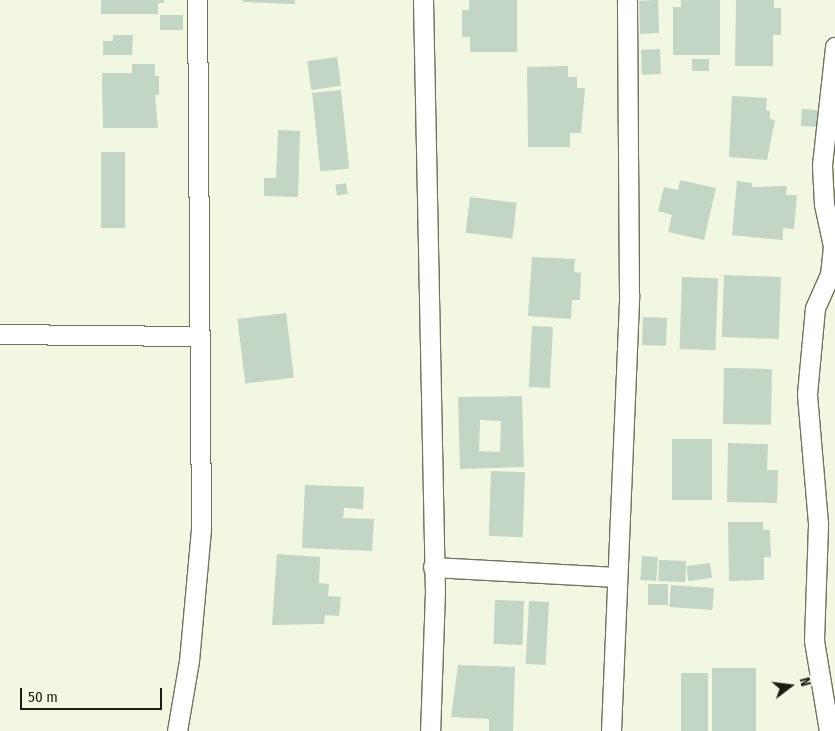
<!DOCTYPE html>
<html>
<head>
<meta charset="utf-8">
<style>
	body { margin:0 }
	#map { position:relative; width:835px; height:731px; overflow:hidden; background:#f1f7e1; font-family:"Fira Sans Condensed",sans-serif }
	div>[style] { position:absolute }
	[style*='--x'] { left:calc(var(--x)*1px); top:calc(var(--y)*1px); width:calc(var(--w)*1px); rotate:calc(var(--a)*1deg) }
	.building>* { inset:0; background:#c3d5c5; transform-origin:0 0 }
	.roads { filter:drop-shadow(1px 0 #6e7360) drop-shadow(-1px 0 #6e7360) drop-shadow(0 1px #6e7360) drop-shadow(0 -1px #6e7360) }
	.minor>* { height:19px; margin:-9.5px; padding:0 9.5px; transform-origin:9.5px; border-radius:9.5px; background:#fff }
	span { translate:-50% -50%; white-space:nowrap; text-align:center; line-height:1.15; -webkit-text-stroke:5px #f1f7e1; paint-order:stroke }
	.north { position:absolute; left:765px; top:661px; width:50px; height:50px; -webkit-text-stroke:4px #f1f7e1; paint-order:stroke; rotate:75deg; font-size:14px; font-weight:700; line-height:20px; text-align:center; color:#1b1d15 }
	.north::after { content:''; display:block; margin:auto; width:18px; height:22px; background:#1b1d15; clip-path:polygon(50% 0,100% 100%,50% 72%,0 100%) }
	.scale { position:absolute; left:20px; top:688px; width:142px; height:22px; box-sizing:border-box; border:2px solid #1b1d15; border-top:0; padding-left:6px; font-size:15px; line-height:18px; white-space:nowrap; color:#1b1d15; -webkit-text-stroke:4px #f1f7e1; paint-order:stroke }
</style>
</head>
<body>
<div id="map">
	<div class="building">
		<div style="clip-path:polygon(101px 0,164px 0,164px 3px,158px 3px,158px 14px,101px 14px)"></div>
		<div style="clip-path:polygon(243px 0,295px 0,295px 4px,243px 2px)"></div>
		<div style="clip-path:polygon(469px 0,517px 0,517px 52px,470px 52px,470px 37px,462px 37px,462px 10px,469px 10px)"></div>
		<div style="left:658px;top:0;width:33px;height:19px;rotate:88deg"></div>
		<div style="clip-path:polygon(681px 0,720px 0,720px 55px,673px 55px,673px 7px,681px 7px)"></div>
		<div style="clip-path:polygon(736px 0,774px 0,774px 8px,781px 8px,781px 35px,773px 35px,773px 66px,735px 66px)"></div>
		<div style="left:160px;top:15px;width:23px;height:15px"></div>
		<div style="clip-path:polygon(113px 35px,133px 35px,132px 55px,103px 55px,103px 41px,113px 41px)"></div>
		<div style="left:660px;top:49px;width:25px;height:19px;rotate:88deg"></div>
		<div style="left:337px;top:57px;width:29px;height:30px;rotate:82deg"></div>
		<div style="left:692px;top:59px;width:17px;height:12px"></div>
		<div style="clip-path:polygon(132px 64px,155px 64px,155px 76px,159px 76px,159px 95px,155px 95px,158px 128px,103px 128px,102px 73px,132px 73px)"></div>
		<div style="clip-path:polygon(568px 66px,568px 77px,577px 77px,577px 88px,585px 88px,581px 133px,570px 133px,570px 147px,528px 147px,527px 67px)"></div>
		<div style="left:341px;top:90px;width:79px;height:29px;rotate:84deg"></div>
		<div style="clip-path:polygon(732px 96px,767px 98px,766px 110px,770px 111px,770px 119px,775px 120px,767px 160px,729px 157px)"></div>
		<div style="left:802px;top:109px;width:16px;height:17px;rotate:4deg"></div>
		<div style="clip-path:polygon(278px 130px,300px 131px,298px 197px,264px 196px,264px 178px,276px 178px)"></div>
		<div style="left:101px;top:152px;width:24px;height:76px"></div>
		<div style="clip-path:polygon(680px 180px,716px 188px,704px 240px,668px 232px,672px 215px,658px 211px,664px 187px,678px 190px)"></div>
		<div style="clip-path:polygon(737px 181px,752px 183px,752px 187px,787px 186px,786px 195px,797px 195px,794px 229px,783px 228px,783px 240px,732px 235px)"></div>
		<div style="left:346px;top:183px;width:11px;height:11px;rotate:80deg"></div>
		<div style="left:470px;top:197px;width:47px;height:36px;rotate:7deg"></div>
		<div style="clip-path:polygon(532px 257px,575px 259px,574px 272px,581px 273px,580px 300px,572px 300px,571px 319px,528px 316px)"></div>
		<div style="left:724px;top:275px;width:57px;height:62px;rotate:2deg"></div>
		<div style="left:682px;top:277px;width:36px;height:72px;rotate:2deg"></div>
		<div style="left:286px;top:313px;width:65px;height:49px;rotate:83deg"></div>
		<div style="left:643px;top:317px;width:24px;height:28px;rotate:2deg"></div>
		<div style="left:532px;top:326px;width:21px;height:61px;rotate:3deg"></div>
		<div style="left:724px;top:368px;width:48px;height:56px;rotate:1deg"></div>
		<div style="clip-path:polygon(evenodd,522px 396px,524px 467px,460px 469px,458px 397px,522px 396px,480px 420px,501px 421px,500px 452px,479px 451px,480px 420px)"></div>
		<div style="left:672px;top:439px;width:40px;height:61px"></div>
		<div style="clip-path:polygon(728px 443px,768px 444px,767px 470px,778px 470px,777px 503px,727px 502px)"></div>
		<div style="left:491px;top:471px;width:34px;height:65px;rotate:2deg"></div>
		<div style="clip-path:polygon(305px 485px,364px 487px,363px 509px,344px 508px,343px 518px,374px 519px,372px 551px,302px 548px)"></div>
		<div style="clip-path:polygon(728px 522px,763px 522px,763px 530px,770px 530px,771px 557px,764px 557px,764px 580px,729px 581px)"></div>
		<div style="clip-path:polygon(277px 554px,320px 557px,319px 583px,329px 584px,328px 596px,341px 597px,339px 616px,325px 615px,324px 624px,272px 625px)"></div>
		<div style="left:642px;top:556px;width:16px;height:24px;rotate:4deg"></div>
		<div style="left:659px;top:560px;width:27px;height:21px;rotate:2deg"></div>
		<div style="left:710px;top:563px;width:15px;height:24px;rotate:82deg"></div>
		<div style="left:648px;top:584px;width:20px;height:21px"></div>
		<div style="left:671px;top:585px;width:43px;height:22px;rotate:4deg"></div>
		<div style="left:495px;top:600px;width:29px;height:44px;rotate:2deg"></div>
		<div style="left:529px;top:601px;width:20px;height:63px;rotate:3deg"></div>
		<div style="clip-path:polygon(458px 665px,515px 667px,513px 731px,489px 731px,489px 719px,451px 717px)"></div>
		<div style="left:712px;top:668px;width:44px;height:63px"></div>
		<div style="left:681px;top:673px;width:27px;height:58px"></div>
	</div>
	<div class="roads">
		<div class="minor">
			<div style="--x:423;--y:0;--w:591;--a:88.84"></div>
			<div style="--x:435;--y:591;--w:140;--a:92"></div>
			<div style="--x:0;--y:334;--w:198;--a:0.6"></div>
			<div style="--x:433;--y:567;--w:183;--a:3.1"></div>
			<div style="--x:177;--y:731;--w:71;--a:-80.3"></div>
			<div style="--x:189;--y:661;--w:134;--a:-84.8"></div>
			<div style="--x:201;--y:528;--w:528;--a:-90.43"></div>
			<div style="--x:611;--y:731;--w:437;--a:-87.6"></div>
			<div style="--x:629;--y:294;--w:294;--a:-90.4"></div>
			<div style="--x:829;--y:731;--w:92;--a:-99.4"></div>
			<div style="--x:814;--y:640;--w:117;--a:-88"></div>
			<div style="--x:818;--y:523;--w:129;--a:-94.9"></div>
			<div style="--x:807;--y:394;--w:86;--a:-84.7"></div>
			<div style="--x:815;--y:308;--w:36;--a:-66"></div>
			<div style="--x:830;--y:275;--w:29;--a:-84"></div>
			<div style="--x:833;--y:246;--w:43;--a:-102.1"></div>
			<div style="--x:824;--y:204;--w:39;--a:-93"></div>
			<div style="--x:822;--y:165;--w:119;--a:-83.7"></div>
		</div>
	</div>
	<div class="north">N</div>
	<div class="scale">50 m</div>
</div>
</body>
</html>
